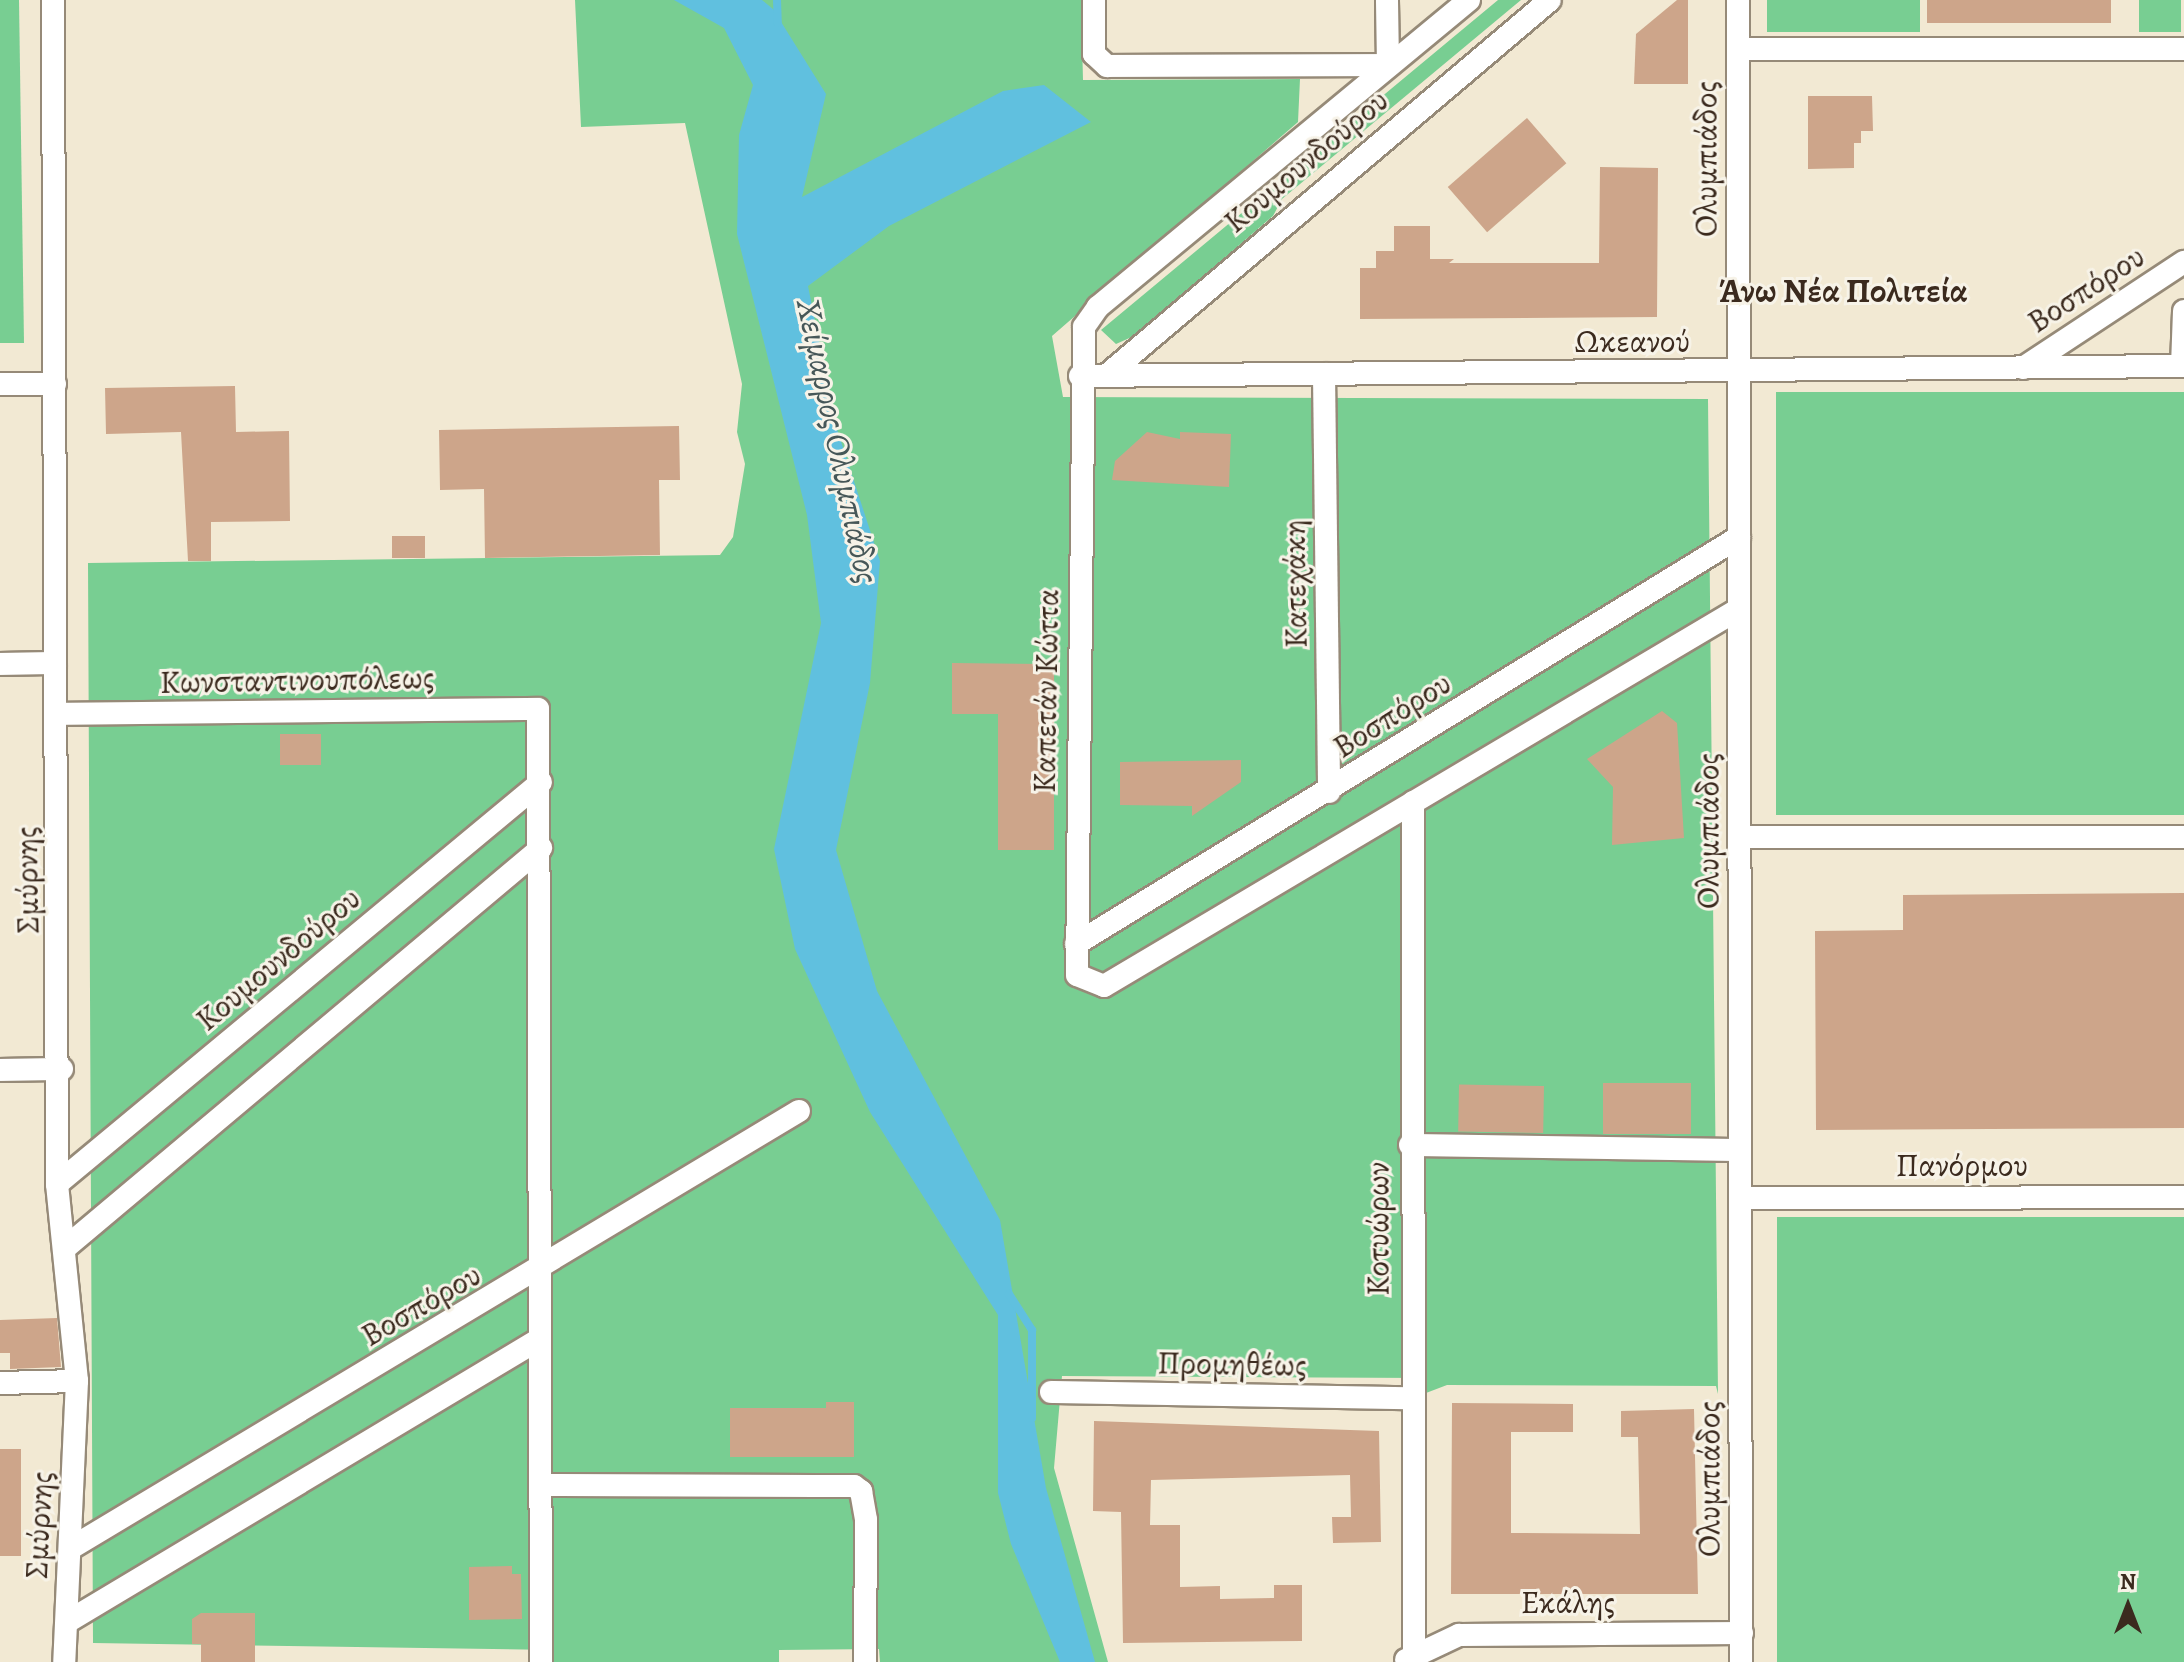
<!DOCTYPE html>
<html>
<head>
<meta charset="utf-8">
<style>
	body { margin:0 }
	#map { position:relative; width:2184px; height:1662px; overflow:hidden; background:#f2e9d3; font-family:Alegreya,serif }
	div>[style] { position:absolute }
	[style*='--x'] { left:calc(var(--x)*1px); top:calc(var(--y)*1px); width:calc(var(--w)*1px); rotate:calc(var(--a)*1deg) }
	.green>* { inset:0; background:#78ce92; transform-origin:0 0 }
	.water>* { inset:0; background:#60c0df }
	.stream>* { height:8px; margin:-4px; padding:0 4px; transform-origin:4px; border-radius:4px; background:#60c0df }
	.building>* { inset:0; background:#cda58a; transform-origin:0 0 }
	.roads { filter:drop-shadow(2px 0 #968a78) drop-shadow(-2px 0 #968a78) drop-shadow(0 2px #968a78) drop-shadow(0 -2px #968a78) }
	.minor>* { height:22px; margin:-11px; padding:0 11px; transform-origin:11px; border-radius:11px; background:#fff }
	span { translate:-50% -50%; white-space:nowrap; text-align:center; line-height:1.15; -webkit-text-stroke:6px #f7f3e8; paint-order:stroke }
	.street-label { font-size:32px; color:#3b2a1e }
	.neighbourhood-label { font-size:34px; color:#3b2a1e; font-weight:700 }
	.water-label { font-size:34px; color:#465758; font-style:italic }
	.north { position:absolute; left:2088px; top:1566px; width:80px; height:80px; -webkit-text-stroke:6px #f7f3e8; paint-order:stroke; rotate:0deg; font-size:22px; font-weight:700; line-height:32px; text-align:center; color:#3b2a1e }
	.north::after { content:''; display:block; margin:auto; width:28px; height:36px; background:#3b2a1e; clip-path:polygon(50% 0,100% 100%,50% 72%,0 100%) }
</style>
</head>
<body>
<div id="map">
	<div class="green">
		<div style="clip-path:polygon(0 0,19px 0,24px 343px,0 343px)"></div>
		<div style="clip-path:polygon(575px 0,1081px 0,1083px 80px,1300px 79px,1298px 122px,1052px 336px,1063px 397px,1708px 399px,1718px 1394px,1716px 1386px,1447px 1385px,1426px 1393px,1425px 1378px,1062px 1376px,1054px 1468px,1108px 1662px,880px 1662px,879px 1649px,779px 1650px,779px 1662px,554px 1662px,554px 1650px,93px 1643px,88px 563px,720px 555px,733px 537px,745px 464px,737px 432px,742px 384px,685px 123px,581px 127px)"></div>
		<div style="clip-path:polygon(1498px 0,1521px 0,1282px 199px,1273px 216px,1134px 336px,1116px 344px,1101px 330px)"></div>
		<div style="left:1767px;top:0;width:153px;height:32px"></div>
		<div style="left:2139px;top:0;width:42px;height:32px"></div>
		<div style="left:2184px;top:392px;width:423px;height:408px;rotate:90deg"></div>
		<div style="left:2184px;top:1217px;width:445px;height:407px;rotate:90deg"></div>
	</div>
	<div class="water">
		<div style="clip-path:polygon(674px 0,762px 0,773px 9px,826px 94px,802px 197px,1003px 91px,1044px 85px,1091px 122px,889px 226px,808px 286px,836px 426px,880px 561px,870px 683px,836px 850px,877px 991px,1000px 1220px,1046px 1488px,1095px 1662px,1060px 1662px,1011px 1544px,998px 1493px,998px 1315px,870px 1112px,795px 949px,774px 849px,821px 623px,807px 515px,737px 234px,739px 135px,753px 85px,724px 28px)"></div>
	</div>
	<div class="stream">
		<div style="--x:777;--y:0;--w:23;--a:88"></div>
		<div style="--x:1009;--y:1294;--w:43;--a:57.4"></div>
		<div style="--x:1032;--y:1330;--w:88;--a:90"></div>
	</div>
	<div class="building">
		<div style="clip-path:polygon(1677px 0,1688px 0,1688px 84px,1634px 84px,1636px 34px)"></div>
		<div style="left:1927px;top:0;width:184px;height:23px"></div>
		<div style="clip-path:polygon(1808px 96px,1872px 96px,1873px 131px,1861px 131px,1861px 143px,1854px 143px,1854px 168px,1808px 169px)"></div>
		<div style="left:1527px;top:118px;width:60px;height:105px;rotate:49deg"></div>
		<div style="clip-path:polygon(1600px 167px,1658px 168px,1657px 317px,1360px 319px,1360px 268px,1376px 268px,1376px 251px,1394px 251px,1394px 226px,1430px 226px,1430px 259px,1454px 259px,1449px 263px,1599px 263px)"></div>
		<div style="clip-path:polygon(235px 386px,236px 432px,289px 431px,290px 521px,211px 522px,211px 561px,188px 561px,181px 432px,106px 434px,105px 388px)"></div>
		<div style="clip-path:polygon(679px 426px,680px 480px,659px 480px,660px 555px,485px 558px,484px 489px,440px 490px,439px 430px)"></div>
		<div style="clip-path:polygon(1147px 432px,1180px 439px,1180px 432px,1231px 434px,1229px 487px,1112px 480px,1115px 461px)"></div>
		<div style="left:392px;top:536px;width:33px;height:22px"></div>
		<div style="clip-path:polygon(952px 663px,1054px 664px,1054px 850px,998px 850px,998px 714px,952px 714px)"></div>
		<div style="clip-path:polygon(1662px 711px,1677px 723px,1684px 838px,1612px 845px,1613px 787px,1587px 759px)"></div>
		<div style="left:280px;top:734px;width:41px;height:31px"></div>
		<div style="clip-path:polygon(1241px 760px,1241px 782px,1192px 816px,1192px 806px,1120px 805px,1120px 762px)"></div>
		<div style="clip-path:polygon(2184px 893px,2184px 1128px,1816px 1130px,1815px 931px,1903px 930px,1903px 895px)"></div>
		<div style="left:1603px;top:1083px;width:88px;height:51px"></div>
		<div style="left:1544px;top:1086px;width:47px;height:85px;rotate:91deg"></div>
		<div style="clip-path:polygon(57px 1318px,61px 1367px,10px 1369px,10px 1353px,0 1353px,0 1320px)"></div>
		<div style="clip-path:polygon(826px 1402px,854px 1402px,854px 1457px,730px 1457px,730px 1408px,826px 1408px)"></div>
		<div style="clip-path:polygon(1452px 1403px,1573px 1404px,1573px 1432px,1511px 1432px,1511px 1533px,1640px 1534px,1638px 1437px,1621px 1437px,1621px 1411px,1694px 1409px,1698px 1594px,1451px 1594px)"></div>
		<div style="clip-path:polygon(1094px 1421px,1379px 1431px,1381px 1542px,1333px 1543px,1332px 1517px,1351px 1517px,1350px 1475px,1151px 1480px,1150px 1525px,1180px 1525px,1180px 1587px,1220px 1586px,1220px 1599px,1274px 1598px,1274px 1585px,1302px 1585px,1302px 1641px,1123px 1643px,1121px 1512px,1093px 1511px)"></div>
		<div style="left:0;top:1449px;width:21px;height:107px"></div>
		<div style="clip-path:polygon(512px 1566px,512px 1574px,521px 1574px,522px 1619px,469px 1620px,469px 1567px)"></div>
		<div style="clip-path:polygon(201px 1613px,255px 1613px,255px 1662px,201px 1662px,201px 1644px,192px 1644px,192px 1619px)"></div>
	</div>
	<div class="roads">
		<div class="minor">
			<div style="--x:53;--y:0;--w:1184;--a:89.81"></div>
			<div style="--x:57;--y:1184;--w:198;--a:84.2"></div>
			<div style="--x:77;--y:1381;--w:281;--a:92.6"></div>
			<div style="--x:1094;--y:0;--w:54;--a:90"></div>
			<div style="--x:1094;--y:54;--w:18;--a:43"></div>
			<div style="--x:1107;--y:66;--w:281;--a:-0.2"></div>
			<div style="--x:1388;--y:65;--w:65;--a:-90.9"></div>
			<div style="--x:1469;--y:0;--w:482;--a:140.4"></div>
			<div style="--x:1098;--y:307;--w:24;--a:125"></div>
			<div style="--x:1084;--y:327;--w:648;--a:90.62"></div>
			<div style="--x:1077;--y:975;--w:29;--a:22"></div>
			<div style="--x:1104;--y:986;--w:738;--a:-30.7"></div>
			<div style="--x:1738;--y:0;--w:1662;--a:89.9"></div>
			<div style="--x:1738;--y:49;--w:446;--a:0"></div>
			<div style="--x:2182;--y:366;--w:55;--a:-87.9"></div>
			<div style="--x:2023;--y:368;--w:193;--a:-33.4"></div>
			<div style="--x:1324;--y:374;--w:418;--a:89.3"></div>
			<div style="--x:1107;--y:375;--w:580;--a:-40.25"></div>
			<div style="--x:1080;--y:376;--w:1104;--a:-0.52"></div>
			<div style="--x:0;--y:384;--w:55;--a:0"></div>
			<div style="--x:0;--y:664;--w:55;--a:-1"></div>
			<div style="--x:57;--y:714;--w:481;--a:-0.6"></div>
			<div style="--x:538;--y:709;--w:953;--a:89.82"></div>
			<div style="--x:1413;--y:802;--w:854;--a:89.93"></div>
			<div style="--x:1740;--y:837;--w:444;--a:0"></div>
			<div style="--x:1076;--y:944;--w:778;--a:-31.54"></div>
			<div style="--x:0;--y:1070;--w:62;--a:-0.9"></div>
			<div style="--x:1410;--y:1145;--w:330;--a:0.9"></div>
			<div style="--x:57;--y:1184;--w:629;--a:-39.71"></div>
			<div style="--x:1740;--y:1198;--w:444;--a:-0.1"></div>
			<div style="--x:65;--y:1248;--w:622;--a:-40.04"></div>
			<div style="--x:0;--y:1383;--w:77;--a:-1.5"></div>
			<div style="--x:1051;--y:1392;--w:360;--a:1"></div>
			<div style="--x:541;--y:1485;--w:313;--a:0.2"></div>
			<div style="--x:854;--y:1486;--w:9;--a:36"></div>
			<div style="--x:861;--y:1491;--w:29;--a:80"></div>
			<div style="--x:866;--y:1520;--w:142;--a:90.4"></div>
			<div style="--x:71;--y:1548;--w:849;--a:-30.98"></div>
			<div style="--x:67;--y:1622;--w:549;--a:-30.91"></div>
			<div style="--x:1406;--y:1660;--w:59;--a:-25.3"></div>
			<div style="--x:1459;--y:1635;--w:283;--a:-0.4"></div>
		</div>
	</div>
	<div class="street-label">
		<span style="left:1706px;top:159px;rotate:-90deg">Ολυμπιάδος</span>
		<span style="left:1306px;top:161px;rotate:-40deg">Κουμουνδούρου</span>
		<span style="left:2086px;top:289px;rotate:-33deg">Βοσπόρου</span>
		<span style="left:1632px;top:341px">Ωκεανού</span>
		<span style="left:1295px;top:584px;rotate:-91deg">Κατεχάκη</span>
		<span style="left:297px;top:680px;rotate:-1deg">Κωνσταντινουπόλεως</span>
		<span style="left:1046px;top:691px;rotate:-89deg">Καπετάν Κώττα</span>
		<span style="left:1392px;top:715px;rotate:-32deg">Βοσπόρου</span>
		<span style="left:1708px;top:831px;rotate:-90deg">Ολυμπιάδος</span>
		<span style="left:27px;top:880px;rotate:-91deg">Σμύρνης</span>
		<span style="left:278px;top:959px;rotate:-40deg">Κουμουνδούρου</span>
		<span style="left:1962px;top:1165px">Πανόρμου</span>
		<span style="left:1378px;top:1229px;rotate:-90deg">Κοτυώρων</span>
		<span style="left:421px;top:1305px;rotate:-30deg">Βοσπόρου</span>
		<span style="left:1232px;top:1364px;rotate:1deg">Προμηθέως</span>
		<span style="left:1709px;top:1479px;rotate:-90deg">Ολυμπιάδος</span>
		<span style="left:39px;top:1525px;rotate:-87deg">Σμύρνης</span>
		<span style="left:1568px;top:1602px">Εκάλης</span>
	</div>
	<div class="neighbourhood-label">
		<span style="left:1843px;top:291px">Άνω Νέα Πολιτεία</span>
	</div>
	<div class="water-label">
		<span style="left:838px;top:441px;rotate:78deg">Χείμαρρος Ολυμπιάδος</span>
	</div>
	<div class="north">N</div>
</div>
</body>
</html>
